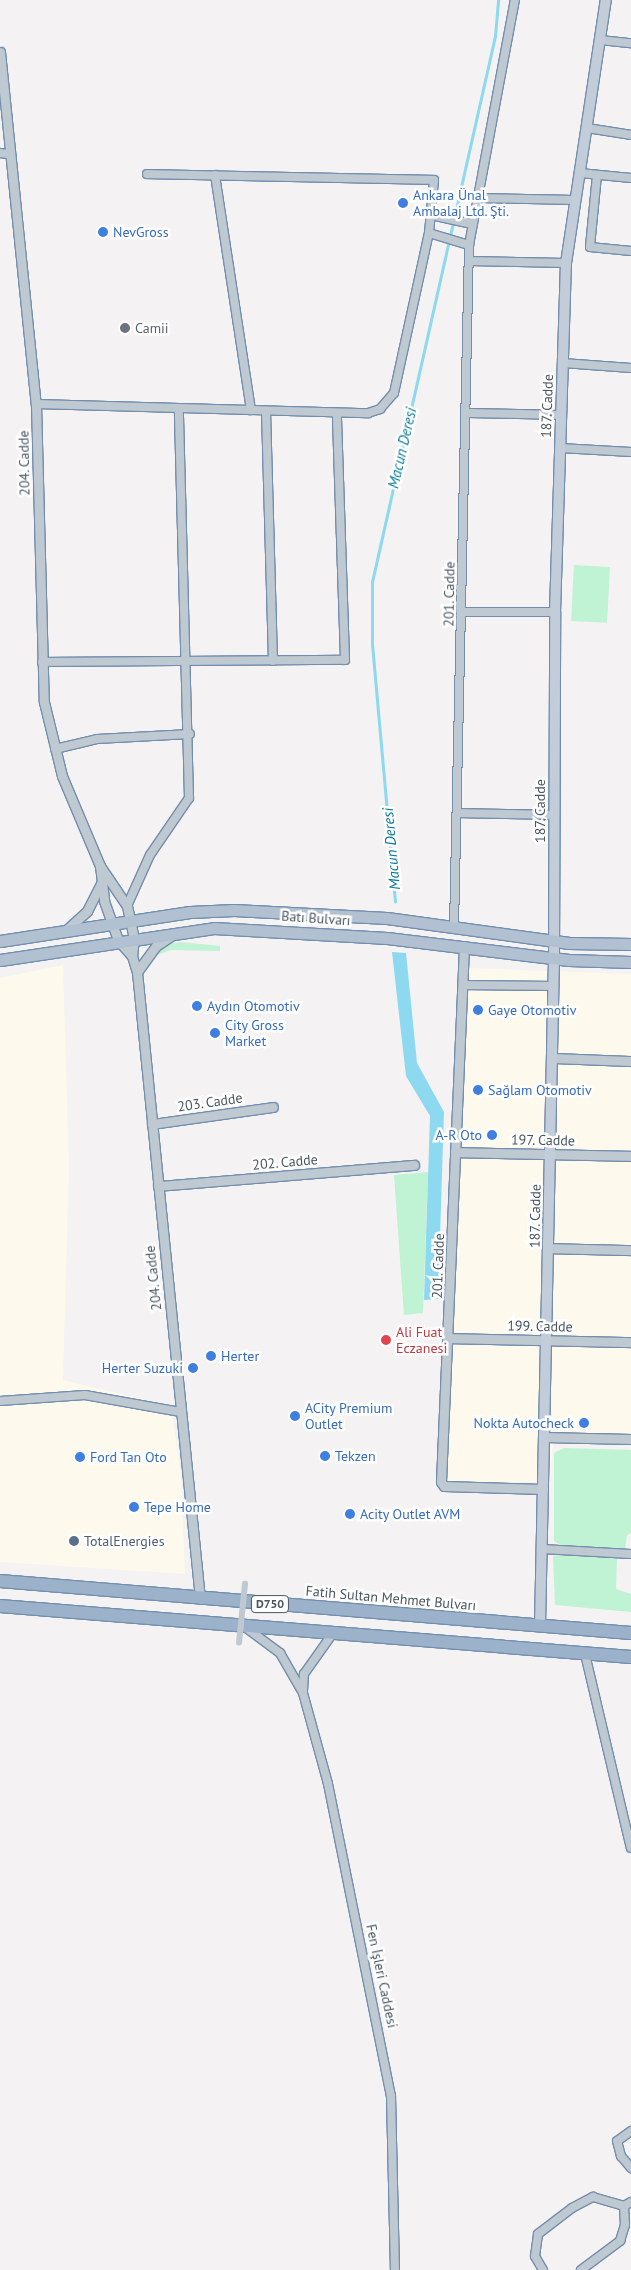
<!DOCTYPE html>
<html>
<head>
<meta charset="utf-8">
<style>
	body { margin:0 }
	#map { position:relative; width:631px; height:2270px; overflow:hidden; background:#f4f2f2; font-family:"PT Sans",sans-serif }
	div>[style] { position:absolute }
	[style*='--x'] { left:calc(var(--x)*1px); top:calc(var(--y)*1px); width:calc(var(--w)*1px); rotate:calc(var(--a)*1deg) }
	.commercial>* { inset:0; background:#fdf9ed }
	.green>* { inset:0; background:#c0f2d4; transform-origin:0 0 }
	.water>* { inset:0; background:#8cd9f0 }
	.stream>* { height:2.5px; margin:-1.25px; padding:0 1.25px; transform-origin:1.25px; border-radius:1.25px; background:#8cd9f0 }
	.roads { filter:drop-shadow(1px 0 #738eae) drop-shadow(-1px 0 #738eae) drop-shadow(0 1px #738eae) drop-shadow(0 -1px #738eae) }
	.minor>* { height:8px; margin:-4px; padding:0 4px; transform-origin:4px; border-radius:4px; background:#bfc9d1 }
	.tertiary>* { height:9px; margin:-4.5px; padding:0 4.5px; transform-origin:4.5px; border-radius:4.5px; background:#bfc9d1 }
	.secondary>* { height:10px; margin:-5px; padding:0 5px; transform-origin:5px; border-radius:5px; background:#c2cdd9 }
	.primary>* { height:11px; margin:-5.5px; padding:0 5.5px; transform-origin:5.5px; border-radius:5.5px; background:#b1c1d1 }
	.trunk>* { height:12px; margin:-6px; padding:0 6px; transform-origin:6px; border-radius:6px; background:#9cb2ca }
	.pedestrian-bridge>* { height:5.5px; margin:-2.75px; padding:0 2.75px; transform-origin:2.75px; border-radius:2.75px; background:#bfc9d1 }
	.dots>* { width:14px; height:14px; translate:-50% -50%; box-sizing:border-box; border:2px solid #fff; border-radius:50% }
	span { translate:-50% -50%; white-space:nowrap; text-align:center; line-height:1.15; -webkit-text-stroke:5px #fff; paint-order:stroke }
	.shield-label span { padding:1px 4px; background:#fff; border:1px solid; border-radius:4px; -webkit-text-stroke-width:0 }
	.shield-label { font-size:12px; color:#495560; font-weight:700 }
	.shop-label { font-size:14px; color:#366cbe }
	.left { translate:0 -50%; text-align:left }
	.right { translate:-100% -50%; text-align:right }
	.worship-label { font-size:14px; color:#5b616d }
	.street-label { font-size:14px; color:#495560 }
	.health-label { font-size:14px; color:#be3a42 }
	.service-label { font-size:14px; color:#4e5e75 }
	.water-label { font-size:15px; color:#087a9c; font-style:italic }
</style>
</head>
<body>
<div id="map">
	<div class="commercial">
		<div style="clip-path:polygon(63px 965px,69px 1167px,63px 1380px,171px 1406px,181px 1473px,185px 1574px,0 1562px,0 978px)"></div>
		<div style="clip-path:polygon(469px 968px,631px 974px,631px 1443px,553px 1444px,550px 1482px,444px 1483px)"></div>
	</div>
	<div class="green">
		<div style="left:574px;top:565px;width:36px;height:56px;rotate:3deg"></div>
		<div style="clip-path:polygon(180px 942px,220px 946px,220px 951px,171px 950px,157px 955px,164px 945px)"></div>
		<div style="clip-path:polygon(428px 1172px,423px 1313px,404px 1315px,394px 1175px)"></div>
		<div style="clip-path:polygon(564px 1448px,631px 1450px,631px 1533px,627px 1535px,625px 1550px,563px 1546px,554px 1541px,554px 1453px)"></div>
		<div style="clip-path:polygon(562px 1554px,617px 1558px,616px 1589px,631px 1594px,631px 1612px,555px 1605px,553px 1556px)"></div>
	</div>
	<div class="water">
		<div style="clip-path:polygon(392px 952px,406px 953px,417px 1063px,444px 1112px,438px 1299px,424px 1300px,430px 1116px,406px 1076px)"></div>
	</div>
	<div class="stream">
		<div style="--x:395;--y:902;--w:257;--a:-95.1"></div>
		<div style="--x:372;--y:646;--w:64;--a:-90"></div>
		<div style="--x:372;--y:582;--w:560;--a:-77.3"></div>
		<div style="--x:495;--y:36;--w:36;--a:-85"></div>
	</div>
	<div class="roads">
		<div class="minor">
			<div style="--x:600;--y:40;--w:31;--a:6"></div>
			<div style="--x:587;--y:128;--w:45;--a:9"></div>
			<div style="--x:0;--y:153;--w:8;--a:7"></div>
			<div style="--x:580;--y:173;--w:51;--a:5.6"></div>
			<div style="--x:215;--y:175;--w:238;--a:81.3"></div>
			<div style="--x:597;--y:175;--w:72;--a:95.6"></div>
			<div style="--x:590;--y:247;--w:41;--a:5.6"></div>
			<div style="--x:478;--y:198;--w:98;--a:1.2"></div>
			<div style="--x:431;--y:215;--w:42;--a:12.4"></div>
			<div style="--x:429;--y:233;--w:42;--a:16.7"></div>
			<div style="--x:469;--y:261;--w:97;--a:1.2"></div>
			<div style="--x:563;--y:363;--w:68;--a:4.2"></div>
			<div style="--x:36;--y:404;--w:332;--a:1.6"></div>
			<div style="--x:368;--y:413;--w:13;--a:-18"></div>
			<div style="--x:380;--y:409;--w:21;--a:-49"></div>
			<div style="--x:394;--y:393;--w:164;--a:-77.7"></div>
			<div style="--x:429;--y:233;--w:53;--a:-84.6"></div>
			<div style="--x:434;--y:180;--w:287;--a:-178.8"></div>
			<div style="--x:266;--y:411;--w:250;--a:88.4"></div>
			<div style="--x:468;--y:413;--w:93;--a:1.2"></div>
			<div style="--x:560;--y:448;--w:71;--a:3.2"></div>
			<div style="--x:463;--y:612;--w:92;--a:0"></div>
			<div style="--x:42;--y:662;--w:303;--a:-0.4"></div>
			<div style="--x:345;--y:660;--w:247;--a:-91.9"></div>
			<div style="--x:55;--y:749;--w:43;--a:-13.4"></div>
			<div style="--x:97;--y:739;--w:93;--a:-3.1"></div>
			<div style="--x:459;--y:813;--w:95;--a:1.2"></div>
			<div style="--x:127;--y:906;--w:56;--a:-65.7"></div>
			<div style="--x:150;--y:855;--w:69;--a:-55.6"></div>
			<div style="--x:189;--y:798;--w:390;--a:-91.5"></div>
			<div style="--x:454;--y:927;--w:682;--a:-88.74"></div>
			<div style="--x:469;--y:245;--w:249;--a:-79.4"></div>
			<div style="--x:463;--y:985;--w:90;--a:0.6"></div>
			<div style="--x:0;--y:1401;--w:85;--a:-4"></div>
			<div style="--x:85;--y:1395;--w:97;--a:10.1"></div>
			<div style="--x:542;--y:1549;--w:89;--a:3.2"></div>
			<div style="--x:245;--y:1627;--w:44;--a:36.6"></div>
			<div style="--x:280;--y:1653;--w:46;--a:60.1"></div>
			<div style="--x:303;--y:1693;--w:94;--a:74.6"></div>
			<div style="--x:328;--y:1784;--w:318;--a:78.6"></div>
			<div style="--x:391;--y:2096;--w:174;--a:88.7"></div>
			<div style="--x:585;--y:1654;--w:199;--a:76.7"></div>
			<div style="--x:303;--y:1691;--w:17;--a:-87"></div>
			<div style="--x:304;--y:1674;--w:50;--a:-54.7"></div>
			<div style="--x:631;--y:2131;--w:17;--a:144"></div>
			<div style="--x:617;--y:2141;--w:16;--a:75"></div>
			<div style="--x:621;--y:2156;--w:16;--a:50"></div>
			<div style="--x:543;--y:2270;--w:16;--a:-120"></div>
			<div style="--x:535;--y:2256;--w:22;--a:-82"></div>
			<div style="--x:538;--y:2234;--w:43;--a:-37.4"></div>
			<div style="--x:572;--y:2208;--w:24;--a:-28"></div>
			<div style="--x:593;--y:2197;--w:32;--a:16"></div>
			<div style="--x:624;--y:2206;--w:8;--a:-30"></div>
			<div style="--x:581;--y:2270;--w:49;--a:-36.6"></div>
			<div style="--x:620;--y:2241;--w:17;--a:-73"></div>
			<div style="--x:625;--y:2225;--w:19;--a:-93"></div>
		</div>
		<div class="tertiary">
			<div style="--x:0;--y:52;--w:354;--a:84.2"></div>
			<div style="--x:36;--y:404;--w:298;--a:88.5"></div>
			<div style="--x:44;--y:702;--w:76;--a:76.3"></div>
			<div style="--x:62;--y:776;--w:98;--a:67.1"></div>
			<div style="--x:100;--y:866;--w:48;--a:56"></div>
			<div style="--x:127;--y:906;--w:33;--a:78"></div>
			<div style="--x:134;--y:938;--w:18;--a:96"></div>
			<div style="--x:100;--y:866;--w:35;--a:83"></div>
			<div style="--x:104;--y:901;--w:41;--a:70.3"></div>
			<div style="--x:118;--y:940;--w:21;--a:49"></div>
			<div style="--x:132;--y:956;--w:17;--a:73"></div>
			<div style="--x:137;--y:972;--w:630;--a:84.26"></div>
			<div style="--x:65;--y:931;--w:30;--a:-42"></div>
			<div style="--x:87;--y:911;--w:34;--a:-63"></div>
			<div style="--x:464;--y:946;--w:536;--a:92.46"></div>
			<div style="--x:441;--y:1482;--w:5;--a:53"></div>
			<div style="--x:444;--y:1486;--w:99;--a:1.7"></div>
			<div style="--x:137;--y:972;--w:32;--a:-54"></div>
			<div style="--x:156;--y:946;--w:18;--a:-34"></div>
			<div style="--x:552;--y:1058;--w:79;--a:2.2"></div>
			<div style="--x:152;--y:1124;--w:122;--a:-8"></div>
			<div style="--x:455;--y:1152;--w:176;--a:1.3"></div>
			<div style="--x:158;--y:1186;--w:257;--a:-4.7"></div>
			<div style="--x:548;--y:1248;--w:83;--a:1.4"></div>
			<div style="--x:449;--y:1338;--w:182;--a:1.3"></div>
			<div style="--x:544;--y:1437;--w:87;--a:1.3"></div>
		</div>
		<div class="secondary">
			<div style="--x:540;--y:1626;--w:668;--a:-88.8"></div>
			<div style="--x:554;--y:958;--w:346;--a:-89.8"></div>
			<div style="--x:555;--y:612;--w:349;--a:-88.2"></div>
			<div style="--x:566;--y:263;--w:266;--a:-81.4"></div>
		</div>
		<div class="primary">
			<div style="--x:0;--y:941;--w:192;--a:-8.7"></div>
			<div style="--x:190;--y:912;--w:44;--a:-2.6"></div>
			<div style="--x:234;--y:910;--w:153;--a:3"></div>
			<div style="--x:387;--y:918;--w:184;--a:7.8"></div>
			<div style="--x:569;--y:943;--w:62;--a:0.9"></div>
			<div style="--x:0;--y:960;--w:216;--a:-8.5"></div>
			<div style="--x:214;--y:928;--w:173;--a:3.3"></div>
			<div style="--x:387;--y:938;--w:183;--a:6.9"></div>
			<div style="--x:569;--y:960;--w:62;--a:1.8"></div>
		</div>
		<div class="trunk">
			<div style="--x:0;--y:1581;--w:633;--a:4.71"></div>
			<div style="--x:0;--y:1606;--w:633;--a:4.62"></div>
		</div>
	</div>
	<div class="pedestrian-bridge">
		<div style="--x:239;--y:1643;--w:59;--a:-84.2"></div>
	</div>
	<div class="dots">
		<div style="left:403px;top:203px;background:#3f7fe0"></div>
		<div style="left:103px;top:232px;background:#3f7fe0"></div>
		<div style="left:125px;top:328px;background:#6b7280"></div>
		<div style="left:197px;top:1006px;background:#3f7fe0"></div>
		<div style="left:478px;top:1010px;background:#3f7fe0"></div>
		<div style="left:215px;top:1033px;background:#3f7fe0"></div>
		<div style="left:478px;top:1090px;background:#3f7fe0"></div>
		<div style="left:492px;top:1135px;background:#3f7fe0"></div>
		<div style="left:386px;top:1340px;background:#e0444e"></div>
		<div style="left:211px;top:1356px;background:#3f7fe0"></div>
		<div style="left:193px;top:1368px;background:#3f7fe0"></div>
		<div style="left:295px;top:1416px;background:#3f7fe0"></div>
		<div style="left:584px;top:1423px;background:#3f7fe0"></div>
		<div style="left:325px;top:1456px;background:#3f7fe0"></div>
		<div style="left:80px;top:1457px;background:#3f7fe0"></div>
		<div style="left:134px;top:1507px;background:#3f7fe0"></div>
		<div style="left:350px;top:1514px;background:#3f7fe0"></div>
		<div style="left:74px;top:1541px;background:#5c6f8a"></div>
	</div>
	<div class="shield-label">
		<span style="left:270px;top:1604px">D750</span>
	</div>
	<div class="shop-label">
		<span class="left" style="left:413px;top:203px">Ankara Ünal<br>Ambalaj Ltd. Şti.</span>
		<span class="left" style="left:113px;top:232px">NevGross</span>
		<span class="left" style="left:207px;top:1006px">Aydın Otomotiv</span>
		<span class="left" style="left:488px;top:1010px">Gaye Otomotiv</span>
		<span class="left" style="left:225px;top:1033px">City Gross<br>Market</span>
		<span class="left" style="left:488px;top:1090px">Sağlam Otomotiv</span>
		<span class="right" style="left:482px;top:1135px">A-R Oto</span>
		<span class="left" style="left:221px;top:1356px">Herter</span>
		<span class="right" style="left:183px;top:1368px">Herter Suzuki</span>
		<span class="left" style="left:305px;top:1416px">ACity Premium<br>Outlet</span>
		<span class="right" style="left:574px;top:1423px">Nokta Autocheck</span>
		<span class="left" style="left:335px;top:1456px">Tekzen</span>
		<span class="left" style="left:90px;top:1457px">Ford Tan Oto</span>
		<span class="left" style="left:144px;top:1507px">Tepe Home</span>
		<span class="left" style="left:360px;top:1514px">Acity Outlet AVM</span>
	</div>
	<div class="worship-label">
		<span class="left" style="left:135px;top:328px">Camii</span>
	</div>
	<div class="street-label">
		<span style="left:547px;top:406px;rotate:-88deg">187. Cadde</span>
		<span style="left:24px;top:463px;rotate:-91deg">204. Cadde</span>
		<span style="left:449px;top:594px;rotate:-89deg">201. Cadde</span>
		<span style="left:540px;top:811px;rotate:-90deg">187. Cadde</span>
		<span style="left:316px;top:918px;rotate:4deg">Batı Bulvarı</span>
		<span style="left:210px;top:1102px;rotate:-8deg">203. Cadde</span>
		<span style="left:543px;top:1140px;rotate:1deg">197. Cadde</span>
		<span style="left:285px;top:1162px;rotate:-5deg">202. Cadde</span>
		<span style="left:535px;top:1216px;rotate:-89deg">187. Cadde</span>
		<span style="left:438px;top:1266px;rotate:-88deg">201. Cadde</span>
		<span style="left:153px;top:1278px;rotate:-96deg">204. Cadde</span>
		<span style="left:540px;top:1326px;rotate:1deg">199. Cadde</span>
		<span style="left:391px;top:1598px;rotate:5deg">Fatih Sultan Mehmet Bulvarı</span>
		<span style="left:382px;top:1976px;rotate:78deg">Fen İşleri Caddesi</span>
	</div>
	<div class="health-label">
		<span class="left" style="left:396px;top:1340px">Ali Fuat<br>Eczanesi</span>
	</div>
	<div class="service-label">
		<span class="left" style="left:84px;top:1541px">TotalEnergies</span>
	</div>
	<div class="water-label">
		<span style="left:402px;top:448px;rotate:-77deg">Macun Deresi</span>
		<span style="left:391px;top:849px;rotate:-95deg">Macun Deresi</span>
	</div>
</div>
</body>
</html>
